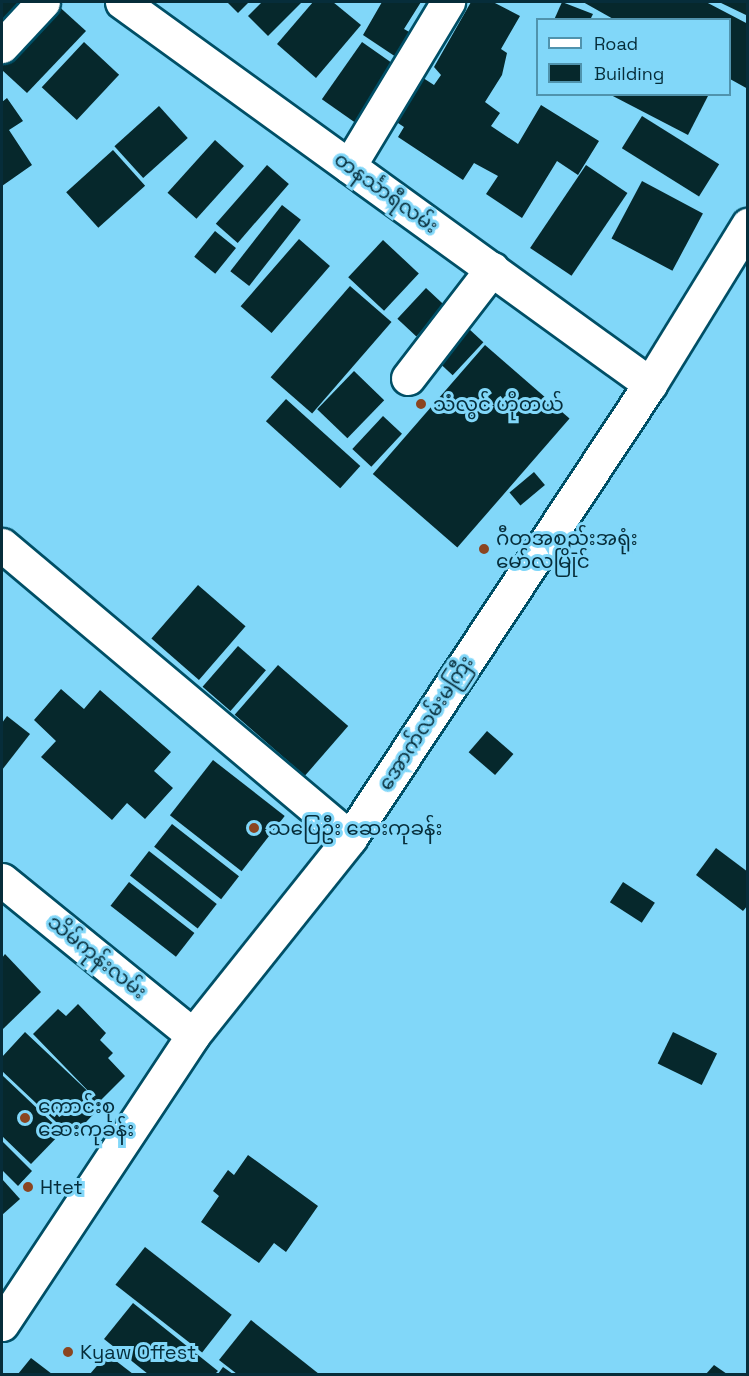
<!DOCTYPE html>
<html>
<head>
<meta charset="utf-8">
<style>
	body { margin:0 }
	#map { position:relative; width:749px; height:1376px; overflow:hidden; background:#81d7f9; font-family:"Space Grotesk","Noto Sans Myanmar",sans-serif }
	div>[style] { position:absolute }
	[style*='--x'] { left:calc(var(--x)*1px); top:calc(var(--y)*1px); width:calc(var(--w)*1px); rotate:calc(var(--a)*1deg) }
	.building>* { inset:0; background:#06282c; transform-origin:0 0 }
	.roads { filter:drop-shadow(2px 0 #004f66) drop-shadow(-2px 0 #004f66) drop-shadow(0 2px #004f66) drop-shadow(0 -2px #004f66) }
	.minor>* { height:33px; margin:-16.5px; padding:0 16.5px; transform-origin:16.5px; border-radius:16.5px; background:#fff }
	.major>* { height:33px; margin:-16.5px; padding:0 16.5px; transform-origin:16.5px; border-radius:16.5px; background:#fff }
	.dots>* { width:16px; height:16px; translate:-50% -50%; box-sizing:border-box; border:3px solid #81d7f9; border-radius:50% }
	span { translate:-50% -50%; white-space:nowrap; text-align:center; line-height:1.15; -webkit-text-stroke:6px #81d7f9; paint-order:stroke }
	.street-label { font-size:20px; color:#062d3a }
	.poi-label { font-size:20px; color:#062d3a }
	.left { translate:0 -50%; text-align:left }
	.frame { position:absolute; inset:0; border:3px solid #062d3a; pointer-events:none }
	.legend { position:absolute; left:536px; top:18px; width:195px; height:78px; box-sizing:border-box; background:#81d7f9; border:2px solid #5093ad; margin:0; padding:8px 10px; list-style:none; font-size:18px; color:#062d3a }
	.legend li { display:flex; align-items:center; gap:12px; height:30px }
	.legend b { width:30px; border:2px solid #5093ad }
</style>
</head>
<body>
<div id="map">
	<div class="building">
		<div style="clip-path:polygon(2px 2px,33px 2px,2px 36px)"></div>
		<div style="clip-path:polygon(54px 2px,86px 31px,27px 93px,2px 70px,2px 53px)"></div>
		<div style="clip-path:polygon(227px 2px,249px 2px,238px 13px)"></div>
		<div style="clip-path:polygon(262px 2px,302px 2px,268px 36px,248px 16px)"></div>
		<div style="clip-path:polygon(313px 2px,333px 2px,361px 25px,316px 78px,277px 44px)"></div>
		<div style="clip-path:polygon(382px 2px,421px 2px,404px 29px,418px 37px,402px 61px,363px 35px)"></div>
		<div style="clip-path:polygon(471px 2px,493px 2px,520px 16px,501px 49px,507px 53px,502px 75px,485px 102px,500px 113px,491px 126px,518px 144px,541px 105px,599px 141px,578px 175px,557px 161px,522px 218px,486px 194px,498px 176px,474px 163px,463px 180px,398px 137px,404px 127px,389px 117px,417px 74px,434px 85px,441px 75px,434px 67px)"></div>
		<div style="clip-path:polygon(562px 2px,593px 14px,590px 20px,554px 20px)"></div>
		<div style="clip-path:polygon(583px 2px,706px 2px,748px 24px,748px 89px,730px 79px,730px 20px,615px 20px)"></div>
		<div style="clip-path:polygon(719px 2px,748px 2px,748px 16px)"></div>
		<div style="left:84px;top:42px;width:48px;height:62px;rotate:43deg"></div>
		<div style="left:362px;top:42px;width:44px;height:70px;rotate:35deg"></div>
		<div style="clip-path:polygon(609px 94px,709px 94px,688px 135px)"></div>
		<div style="clip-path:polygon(7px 98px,23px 121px,9px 130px,32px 165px,2px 186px,2px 102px)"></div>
		<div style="left:159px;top:106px;width:43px;height:60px;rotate:48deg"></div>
		<div style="left:642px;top:116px;width:91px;height:38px;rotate:32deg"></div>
		<div style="left:215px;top:140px;width:39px;height:71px;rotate:42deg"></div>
		<div style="left:113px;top:150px;width:48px;height:63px;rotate:48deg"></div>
		<div style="left:267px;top:165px;width:29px;height:78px;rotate:41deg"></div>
		<div style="left:586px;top:165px;width:50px;height:100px;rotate:34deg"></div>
		<div style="left:642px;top:181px;width:69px;height:65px;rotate:28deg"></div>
		<div style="left:282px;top:205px;width:24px;height:84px;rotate:38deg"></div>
		<div style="left:215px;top:231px;width:27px;height:33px;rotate:39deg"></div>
		<div style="left:299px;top:239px;width:41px;height:89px;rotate:41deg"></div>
		<div style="left:383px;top:240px;width:49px;height:51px;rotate:43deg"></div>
		<div style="left:350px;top:286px;width:55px;height:121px;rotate:41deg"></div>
		<div style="left:426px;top:288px;width:26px;height:42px;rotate:43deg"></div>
		<div style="left:468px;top:328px;width:21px;height:45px;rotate:43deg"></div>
		<div style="left:485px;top:345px;width:112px;height:171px;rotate:41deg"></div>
		<div style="left:354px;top:371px;width:42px;height:53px;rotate:44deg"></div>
		<div style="left:286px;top:399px;width:100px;height:30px;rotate:42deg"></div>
		<div style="left:383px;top:416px;width:26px;height:45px;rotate:43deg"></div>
		<div style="left:534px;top:472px;width:17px;height:32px;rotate:50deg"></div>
		<div style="left:198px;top:585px;width:63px;height:71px;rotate:41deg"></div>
		<div style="left:238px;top:646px;width:37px;height:54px;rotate:41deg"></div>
		<div style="left:278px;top:665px;width:93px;height:66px;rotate:41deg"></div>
		<div style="clip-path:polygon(61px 689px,84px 709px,100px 690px,171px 752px,154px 771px,173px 788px,145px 819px,127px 803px,112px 820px,41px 757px,56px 741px,34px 720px)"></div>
		<div style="clip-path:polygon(7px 716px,30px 734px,2px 770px,2px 723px)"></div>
		<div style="left:487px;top:731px;width:35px;height:28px;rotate:41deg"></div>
		<div style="left:213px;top:760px;width:91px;height:70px;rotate:38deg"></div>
		<div style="left:172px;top:824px;width:85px;height:29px;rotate:38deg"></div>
		<div style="clip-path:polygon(716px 848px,748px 872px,748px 905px,743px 911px,696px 875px)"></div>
		<div style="left:149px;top:851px;width:86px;height:31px;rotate:38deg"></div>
		<div style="left:129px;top:882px;width:83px;height:30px;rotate:38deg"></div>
		<div style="left:623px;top:882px;width:38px;height:24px;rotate:33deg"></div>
		<div style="clip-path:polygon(5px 954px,41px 992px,2px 1030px,2px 958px)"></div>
		<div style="clip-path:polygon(78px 1004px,106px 1033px,100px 1040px,113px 1053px,108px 1058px,125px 1076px,99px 1102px,102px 1105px,72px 1137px,2px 1071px,2px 1057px,25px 1032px,96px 1099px,33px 1034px,58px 1009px,66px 1016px)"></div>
		<div style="left:673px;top:1032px;width:49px;height:35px;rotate:26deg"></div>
		<div style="clip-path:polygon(2px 1075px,62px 1132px,31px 1164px,2px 1136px)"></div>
		<div style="clip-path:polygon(2px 1141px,32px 1171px,18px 1186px,2px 1170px)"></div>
		<div style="clip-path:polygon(248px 1155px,318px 1206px,286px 1252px,274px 1243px,259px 1263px,201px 1222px,219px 1196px,213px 1191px,228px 1170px,234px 1175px)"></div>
		<div style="clip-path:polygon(2px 1179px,20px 1199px,2px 1215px)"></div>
		<div style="left:145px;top:1247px;width:110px;height:48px;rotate:38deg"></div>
		<div style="clip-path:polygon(133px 1303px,218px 1371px,215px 1374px,148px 1374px,104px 1339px)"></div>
		<div style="clip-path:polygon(251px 1320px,319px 1374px,237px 1374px,219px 1360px)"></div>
		<div style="clip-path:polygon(107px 1354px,133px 1374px,90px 1374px)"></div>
		<div style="clip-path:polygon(31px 1358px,52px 1374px,18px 1374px)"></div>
		<div style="clip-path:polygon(714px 1365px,727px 1374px,706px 1374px)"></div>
		<div style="clip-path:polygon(223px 1367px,233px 1374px,218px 1374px)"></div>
	</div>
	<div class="roads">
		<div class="minor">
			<div style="--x:122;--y:2;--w:652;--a:35.89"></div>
			<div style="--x:2;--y:46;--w:60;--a:-47"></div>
			<div style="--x:349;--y:166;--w:192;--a:-58.9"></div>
			<div style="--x:408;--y:378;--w:138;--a:-52.4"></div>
			<div style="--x:2;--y:545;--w:455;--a:40.1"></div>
			<div style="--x:2;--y:880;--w:246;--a:39.1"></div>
		</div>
		<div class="major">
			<div style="--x:2;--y:1324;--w:346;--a:-56.5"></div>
			<div style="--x:193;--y:1035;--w:252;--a:-51.4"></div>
			<div style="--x:350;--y:838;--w:544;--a:-56.54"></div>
			<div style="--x:650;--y:384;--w:187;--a:-58.4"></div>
		</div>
	</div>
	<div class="dots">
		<div style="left:421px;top:404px;background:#8b4520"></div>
		<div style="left:484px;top:549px;background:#8b4520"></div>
		<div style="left:254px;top:828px;background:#8b4520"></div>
		<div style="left:25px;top:1118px;background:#8b4520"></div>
		<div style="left:28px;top:1187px;background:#8b4520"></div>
		<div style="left:68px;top:1352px;background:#8b4520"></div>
	</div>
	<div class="street-label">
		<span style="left:386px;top:193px;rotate:36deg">တနင်္သာရီလမ်း</span>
		<span style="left:426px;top:723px;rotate:-57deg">အောက်လမ်းမကြီး</span>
		<span style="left:97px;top:957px;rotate:39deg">သိမ်ကုန်းလမ်း</span>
	</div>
	<div class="poi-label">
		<span class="left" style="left:433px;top:404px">သံလွင် ဟိုတယ်</span>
		<span class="left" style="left:496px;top:550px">ဂီတအစည်းအရုံး<br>မော်လမြိုင်</span>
		<span class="left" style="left:268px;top:828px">သပြေဦး ဆေးကုခန်း</span>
		<span class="left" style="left:38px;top:1118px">ကောင်းစု<br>ဆေးကုခန်း</span>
		<span class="left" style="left:40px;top:1187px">Htet</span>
		<span class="left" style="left:80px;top:1352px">Kyaw Offest</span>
	</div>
	<div class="frame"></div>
	<ul class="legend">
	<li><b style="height:8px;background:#fff"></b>Road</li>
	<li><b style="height:16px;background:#06282c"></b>Building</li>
	</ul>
</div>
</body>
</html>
